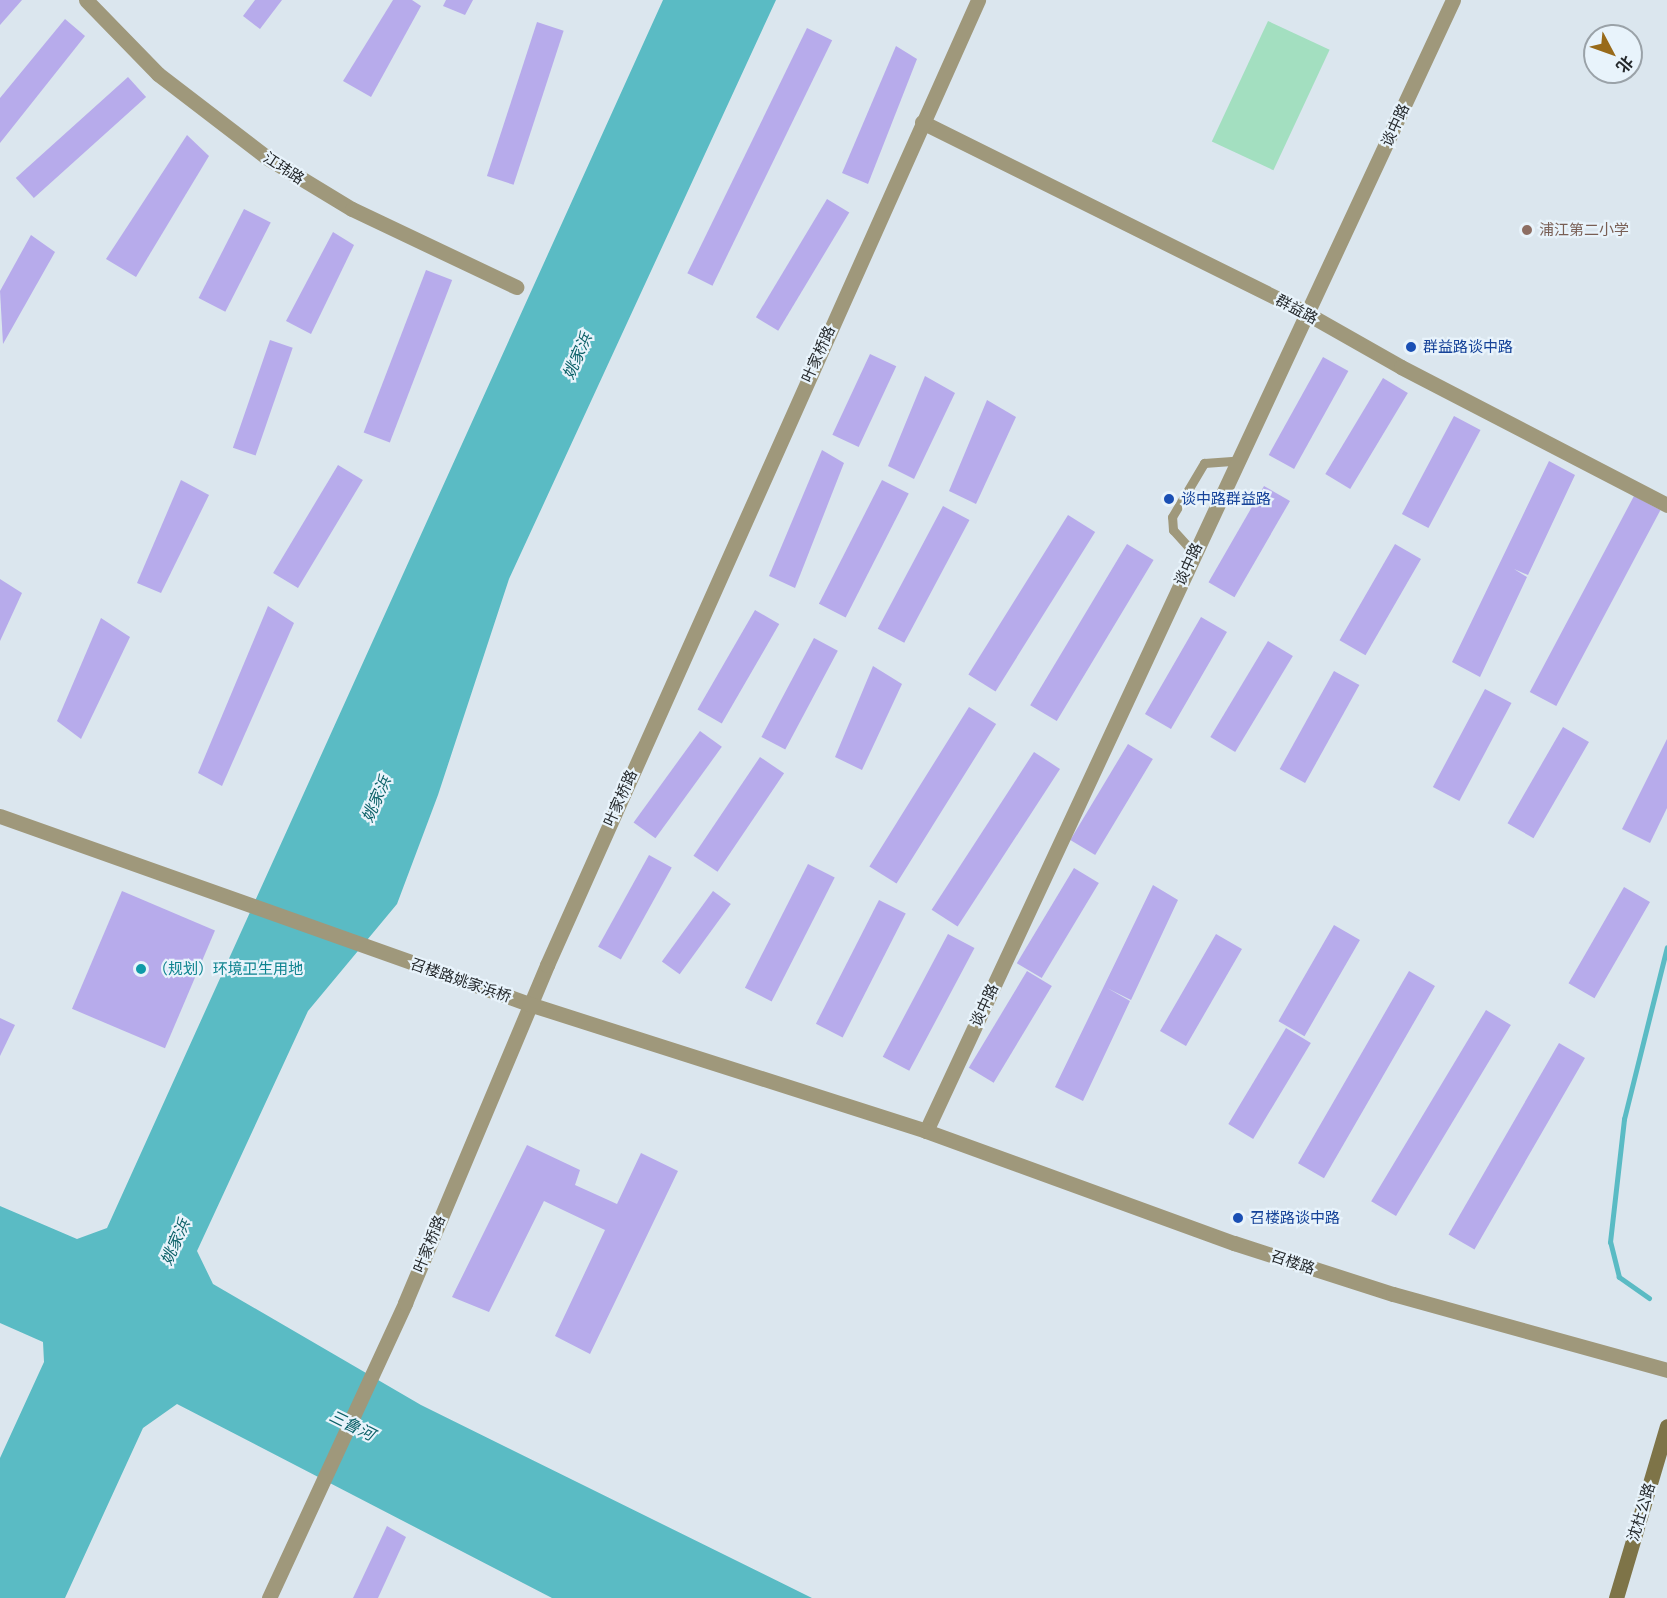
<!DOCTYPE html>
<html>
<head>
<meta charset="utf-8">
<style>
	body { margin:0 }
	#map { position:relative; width:1667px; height:1598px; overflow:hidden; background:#dbe6ee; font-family:Manrope,"Noto Sans SC",sans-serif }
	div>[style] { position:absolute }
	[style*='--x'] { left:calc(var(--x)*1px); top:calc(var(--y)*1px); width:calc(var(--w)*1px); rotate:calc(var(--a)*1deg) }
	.green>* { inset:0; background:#a3dfc0; transform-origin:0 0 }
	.water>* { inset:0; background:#5abbc4 }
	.stream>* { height:5px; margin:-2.5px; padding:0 2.5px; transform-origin:2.5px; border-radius:2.5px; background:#5abbc4 }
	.building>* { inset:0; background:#b7abeb; transform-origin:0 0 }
	.service>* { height:9px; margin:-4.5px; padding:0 4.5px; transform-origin:4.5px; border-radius:4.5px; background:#9f987b }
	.minor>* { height:15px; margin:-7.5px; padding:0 7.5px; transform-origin:7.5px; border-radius:7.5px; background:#9f987b }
	.tertiary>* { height:15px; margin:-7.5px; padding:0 7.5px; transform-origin:7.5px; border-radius:7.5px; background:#9f987b }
	.secondary>* { height:15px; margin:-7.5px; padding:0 7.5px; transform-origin:7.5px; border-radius:7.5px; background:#7e7448 }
	.dots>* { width:16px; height:16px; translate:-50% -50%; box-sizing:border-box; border:3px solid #e8f3fb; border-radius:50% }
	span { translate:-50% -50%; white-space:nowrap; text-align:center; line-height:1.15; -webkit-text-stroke:4.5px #e8f3fb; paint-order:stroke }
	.street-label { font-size:15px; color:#24282b }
	.education-label { font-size:15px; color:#785e54 }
	.left { translate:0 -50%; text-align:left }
	.transit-label { font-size:15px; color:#164399 }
	.culture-label { font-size:15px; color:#0d838f }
	.water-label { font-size:16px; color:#0b6067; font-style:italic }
	.north { position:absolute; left:1583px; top:24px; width:60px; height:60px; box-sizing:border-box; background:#e8f3fb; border:2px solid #9aa2a8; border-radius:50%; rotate:131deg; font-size:16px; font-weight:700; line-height:24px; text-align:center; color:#24282b }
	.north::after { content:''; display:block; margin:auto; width:21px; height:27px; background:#986a1a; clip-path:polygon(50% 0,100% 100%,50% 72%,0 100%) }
</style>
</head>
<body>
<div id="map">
	<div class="green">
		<div style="left:1268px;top:21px;width:68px;height:133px;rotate:25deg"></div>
	</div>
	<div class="water">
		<div style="clip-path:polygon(663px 0,776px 0,509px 579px,438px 795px,397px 904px,308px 1011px,197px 1251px,213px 1284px,421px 1405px,812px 1598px,552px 1598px,177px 1404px,143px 1428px,65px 1598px,0 1598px,0 1458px,44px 1362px,43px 1342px,0 1323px,0 1206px,77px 1239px,107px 1228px)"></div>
	</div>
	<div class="stream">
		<div style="--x:1649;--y:1298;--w:37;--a:-145"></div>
		<div style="--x:1619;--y:1277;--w:36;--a:-104"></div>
		<div style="--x:1610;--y:1242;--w:124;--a:-83.5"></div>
		<div style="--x:1624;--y:1119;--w:177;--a:-76"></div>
	</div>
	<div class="building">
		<div style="clip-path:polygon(0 0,22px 0,0 25px)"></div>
		<div style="clip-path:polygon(255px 0,282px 0,260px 29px,243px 16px)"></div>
		<div style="clip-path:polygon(393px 0,412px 0,421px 6px,371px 97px,343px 81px)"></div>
		<div style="clip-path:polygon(446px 0,473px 0,465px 15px,443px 6px)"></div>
		<div style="clip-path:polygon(65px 19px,85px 36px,0 143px,0 98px)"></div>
		<div style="left:537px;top:22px;width:28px;height:162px;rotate:18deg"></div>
		<div style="left:807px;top:28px;width:28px;height:273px;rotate:26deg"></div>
		<div style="clip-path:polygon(896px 46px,917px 59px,868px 184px,842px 173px)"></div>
		<div style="left:128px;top:77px;width:27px;height:151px;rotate:48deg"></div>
		<div style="clip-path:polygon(187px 135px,209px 156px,136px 277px,106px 259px)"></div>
		<div style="left:827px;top:199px;width:26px;height:138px;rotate:31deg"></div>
		<div style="left:244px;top:209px;width:30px;height:100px;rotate:27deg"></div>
		<div style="clip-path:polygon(333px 232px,354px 245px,311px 334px,286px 321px)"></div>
		<div style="clip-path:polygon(31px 235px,55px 252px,3px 344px,0 291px)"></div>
		<div style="left:426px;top:270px;width:28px;height:174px;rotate:21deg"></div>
		<div style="left:270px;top:340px;width:24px;height:114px;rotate:19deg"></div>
		<div style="left:870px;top:354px;width:29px;height:89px;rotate:25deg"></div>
		<div style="left:1323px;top:357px;width:29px;height:112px;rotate:29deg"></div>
		<div style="clip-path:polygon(925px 376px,955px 393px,914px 479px,888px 466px)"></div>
		<div style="left:1383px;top:378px;width:29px;height:112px;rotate:31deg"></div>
		<div style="clip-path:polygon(987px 400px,1016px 417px,976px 504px,949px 491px)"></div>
		<div style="left:1454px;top:416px;width:30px;height:111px;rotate:28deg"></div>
		<div style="clip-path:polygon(822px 450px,844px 463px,795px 588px,769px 576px)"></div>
		<div style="clip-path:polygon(1549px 461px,1575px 475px,1528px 575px,1514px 569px,1527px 577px,1480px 677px,1452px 662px)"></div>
		<div style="left:338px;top:465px;width:29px;height:126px;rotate:31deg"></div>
		<div style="clip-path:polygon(181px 480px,209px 495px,161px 593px,137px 583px)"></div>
		<div style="left:882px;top:480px;width:30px;height:139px;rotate:27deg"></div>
		<div style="left:1264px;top:486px;width:30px;height:111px;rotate:30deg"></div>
		<div style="left:1634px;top:496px;width:30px;height:222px;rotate:28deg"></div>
		<div style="left:943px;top:506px;width:30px;height:139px;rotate:28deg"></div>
		<div style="left:1068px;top:515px;width:32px;height:188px;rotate:32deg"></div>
		<div style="left:1127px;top:544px;width:31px;height:188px;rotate:31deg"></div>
		<div style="left:1395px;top:544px;width:30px;height:111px;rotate:30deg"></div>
		<div style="clip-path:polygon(0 579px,22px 593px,0 641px)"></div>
		<div style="clip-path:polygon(268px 606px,294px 623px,222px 786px,198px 773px)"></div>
		<div style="left:755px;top:610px;width:28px;height:115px;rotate:30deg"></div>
		<div style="left:1201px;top:617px;width:30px;height:112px;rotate:30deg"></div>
		<div style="clip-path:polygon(101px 618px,130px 637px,81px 739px,57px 721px)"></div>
		<div style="left:814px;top:638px;width:27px;height:112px;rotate:28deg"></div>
		<div style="left:1268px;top:641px;width:29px;height:112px;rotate:31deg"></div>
		<div style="clip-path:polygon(873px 666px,902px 684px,862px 770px,835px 757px)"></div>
		<div style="left:1334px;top:671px;width:29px;height:112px;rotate:29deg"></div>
		<div style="left:1485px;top:689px;width:30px;height:111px;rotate:28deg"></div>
		<div style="left:969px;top:707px;width:32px;height:188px;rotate:32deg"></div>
		<div style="left:1563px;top:727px;width:30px;height:111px;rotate:30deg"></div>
		<div style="left:700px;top:731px;width:27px;height:113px;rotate:36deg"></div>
		<div style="clip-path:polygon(1667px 739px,1667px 808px,1650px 843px,1622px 829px)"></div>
		<div style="left:1128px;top:744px;width:29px;height:112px;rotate:31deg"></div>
		<div style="left:1034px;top:752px;width:31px;height:188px;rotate:33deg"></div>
		<div style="left:760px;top:757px;width:29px;height:119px;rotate:34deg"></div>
		<div style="left:649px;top:855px;width:26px;height:105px;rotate:29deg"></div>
		<div style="left:808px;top:864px;width:30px;height:139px;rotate:27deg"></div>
		<div style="left:1074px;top:868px;width:29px;height:111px;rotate:31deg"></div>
		<div style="clip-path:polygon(1153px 885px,1178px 900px,1131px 1000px,1107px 988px,1130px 1001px,1083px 1101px,1055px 1087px)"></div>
		<div style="left:1624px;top:887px;width:30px;height:111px;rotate:30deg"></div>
		<div style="left:122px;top:891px;width:101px;height:128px;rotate:23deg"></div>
		<div style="left:713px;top:891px;width:22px;height:87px;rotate:36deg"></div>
		<div style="left:879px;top:900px;width:30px;height:139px;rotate:27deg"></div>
		<div style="left:1334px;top:925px;width:30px;height:111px;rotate:30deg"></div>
		<div style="left:948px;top:934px;width:30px;height:139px;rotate:28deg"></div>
		<div style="left:1216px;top:934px;width:30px;height:112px;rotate:30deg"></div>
		<div style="left:1027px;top:971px;width:29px;height:113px;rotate:31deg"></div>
		<div style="left:1409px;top:971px;width:30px;height:222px;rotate:30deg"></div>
		<div style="left:1486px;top:1010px;width:29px;height:223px;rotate:31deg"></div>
		<div style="clip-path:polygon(0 1018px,15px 1025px,0 1056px)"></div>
		<div style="left:1286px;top:1028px;width:29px;height:112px;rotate:31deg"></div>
		<div style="left:1559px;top:1043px;width:30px;height:221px;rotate:30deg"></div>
		<div style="clip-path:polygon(527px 1145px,580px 1170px,575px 1185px,617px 1204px,641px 1153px,678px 1171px,590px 1354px,555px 1336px,605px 1230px,544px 1201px,489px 1312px,452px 1297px)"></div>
		<div style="clip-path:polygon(387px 1526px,406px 1537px,378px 1598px,353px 1598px)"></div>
	</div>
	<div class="service">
		<div style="--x:1193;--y:552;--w:30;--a:-132"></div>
		<div style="--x:1173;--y:530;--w:13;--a:-94"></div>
		<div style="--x:1172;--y:517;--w:63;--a:-59.3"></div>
		<div style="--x:1204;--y:463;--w:31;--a:-4"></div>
	</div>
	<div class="minor">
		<div style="--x:86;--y:0;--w:103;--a:45.8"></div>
		<div style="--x:158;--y:74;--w:136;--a:37.5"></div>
		<div style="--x:266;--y:157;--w:100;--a:31.2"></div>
		<div style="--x:352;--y:209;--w:182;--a:25.4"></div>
		<div style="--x:922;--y:122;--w:429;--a:26.4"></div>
		<div style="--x:1306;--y:313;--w:109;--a:29.6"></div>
		<div style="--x:1401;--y:367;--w:300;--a:27.4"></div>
		<div style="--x:926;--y:1131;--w:1248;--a:-65.02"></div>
		<div style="--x:269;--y:1598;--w:325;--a:-65.2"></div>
		<div style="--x:405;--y:1303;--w:367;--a:-67.2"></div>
		<div style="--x:547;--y:965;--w:1057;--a:-65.93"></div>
	</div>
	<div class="tertiary">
		<div style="--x:0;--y:816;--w:561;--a:19.56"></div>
		<div style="--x:529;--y:1004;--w:417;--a:17.7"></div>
		<div style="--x:926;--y:1131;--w:328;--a:20"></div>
		<div style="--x:1234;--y:1243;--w:167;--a:17.8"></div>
		<div style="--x:1393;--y:1294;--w:284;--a:15.5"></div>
	</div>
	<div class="secondary">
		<div style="--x:1616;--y:1598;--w:179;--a:-73.5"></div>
	</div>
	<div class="dots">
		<div style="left:1527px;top:230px;background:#8d6e63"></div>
		<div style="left:1411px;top:347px;background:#1a4fb4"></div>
		<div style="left:1169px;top:499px;background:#1a4fb4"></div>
		<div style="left:141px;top:969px;background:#0f9aa8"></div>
		<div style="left:1238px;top:1218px;background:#1a4fb4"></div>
	</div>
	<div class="street-label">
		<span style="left:1395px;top:125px;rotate:-65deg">谈中路</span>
		<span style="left:284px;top:168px;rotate:33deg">江玮路</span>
		<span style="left:1297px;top:309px;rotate:28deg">群益路</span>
		<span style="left:818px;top:354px;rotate:-66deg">叶家桥路</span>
		<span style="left:1188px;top:564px;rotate:-65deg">谈中路</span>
		<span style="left:620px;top:798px;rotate:-66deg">叶家桥路</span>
		<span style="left:461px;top:980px;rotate:19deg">召楼路姚家浜桥</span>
		<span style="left:984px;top:1005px;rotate:-65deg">谈中路</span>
		<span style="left:429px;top:1244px;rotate:-68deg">叶家桥路</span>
		<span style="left:1293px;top:1262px;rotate:18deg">召楼路</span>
		<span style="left:1641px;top:1512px;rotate:-73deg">沈杜公路</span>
	</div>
	<div class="education-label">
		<span class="left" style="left:1539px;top:230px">浦江第二小学</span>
	</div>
	<div class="transit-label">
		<span class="left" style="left:1423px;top:347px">群益路谈中路</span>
		<span class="left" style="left:1181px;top:499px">谈中路群益路</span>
		<span class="left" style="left:1250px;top:1218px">召楼路谈中路</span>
	</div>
	<div class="culture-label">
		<span class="left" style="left:153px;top:969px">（规划）环境卫生用地</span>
	</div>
	<div class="water-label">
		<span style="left:577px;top:356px;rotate:-66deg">姚家浜</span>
		<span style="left:376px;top:799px;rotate:-66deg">姚家浜</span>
		<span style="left:175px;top:1242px;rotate:-66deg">姚家浜</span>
		<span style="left:352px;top:1425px;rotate:26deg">三鲁河</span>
	</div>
	<div class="north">北</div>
</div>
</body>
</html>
